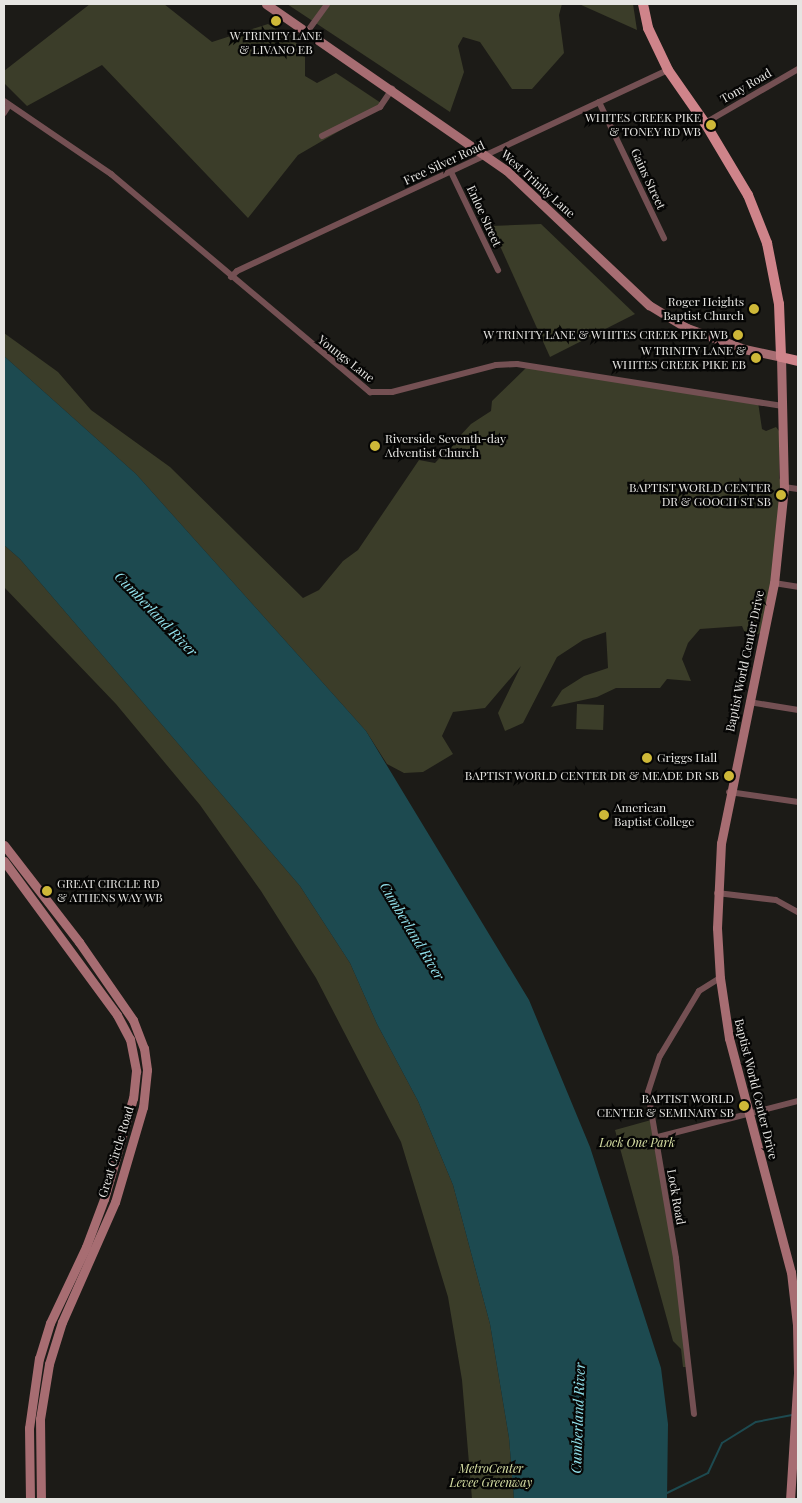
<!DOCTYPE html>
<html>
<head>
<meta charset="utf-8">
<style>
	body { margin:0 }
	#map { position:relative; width:802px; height:1503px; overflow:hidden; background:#1c1b17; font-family:"Playfair Display",serif }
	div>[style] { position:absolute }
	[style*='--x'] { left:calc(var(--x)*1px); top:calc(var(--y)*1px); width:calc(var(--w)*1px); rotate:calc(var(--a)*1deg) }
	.green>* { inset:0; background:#3b3d29; transform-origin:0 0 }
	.water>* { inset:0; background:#1d4a50 }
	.stream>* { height:2px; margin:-1px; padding:0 1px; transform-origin:1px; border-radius:1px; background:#1d4a50 }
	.street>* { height:6px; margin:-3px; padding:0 3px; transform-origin:3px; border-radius:3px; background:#745053 }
	.secondary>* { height:9px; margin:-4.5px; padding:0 4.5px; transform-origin:4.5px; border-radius:4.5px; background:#a76d72 }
	.primary>* { height:10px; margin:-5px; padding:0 5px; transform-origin:5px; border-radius:5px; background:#cf848a }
	.dots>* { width:14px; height:14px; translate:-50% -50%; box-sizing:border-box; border:2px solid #060605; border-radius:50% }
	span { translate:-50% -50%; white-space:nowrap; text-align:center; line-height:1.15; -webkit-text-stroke:4.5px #060605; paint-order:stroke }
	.poi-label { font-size:12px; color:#e6e5e2 }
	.right { translate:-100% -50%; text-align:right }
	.left { translate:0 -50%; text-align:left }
	.street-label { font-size:12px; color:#e6e5e2 }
	.park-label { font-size:12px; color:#dae2a6; font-style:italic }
	.water-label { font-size:14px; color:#93e3ee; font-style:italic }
	.frame { position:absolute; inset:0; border:5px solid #e6e5e2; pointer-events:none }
</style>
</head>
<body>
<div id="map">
	<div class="green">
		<div style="clip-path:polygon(90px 4px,164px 4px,212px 42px,268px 24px,305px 49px,305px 76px,317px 83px,336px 73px,384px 105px,298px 155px,248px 218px,102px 65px,27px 106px,4px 83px,4px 71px)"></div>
		<div style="clip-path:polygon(287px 4px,562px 4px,559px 15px,564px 53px,532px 89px,512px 89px,480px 42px,463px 37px,458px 46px,464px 72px,450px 112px)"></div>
		<div style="clip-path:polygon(579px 4px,633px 4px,637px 30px)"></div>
		<div style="clip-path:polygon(541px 224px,635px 314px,550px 357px,491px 226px)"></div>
		<div style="clip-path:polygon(4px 333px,58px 372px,91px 410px,170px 467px,303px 598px,319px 590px,343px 561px,358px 550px,419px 460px,435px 463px,471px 424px,491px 411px,492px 401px,529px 365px,758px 402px,762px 429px,766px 431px,776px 427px,779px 431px,779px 478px,784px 487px,765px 631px,747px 638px,742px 626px,700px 629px,688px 643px,682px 659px,691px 681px,667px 679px,660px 688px,616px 688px,597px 697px,551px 707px,562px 690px,584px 676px,608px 668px,606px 632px,583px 640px,557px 657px,523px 723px,505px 731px,498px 713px,521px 666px,485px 708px,453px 712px,442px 736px,453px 754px,423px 772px,404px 773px,387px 764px,366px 731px,136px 474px,4px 356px)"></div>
		<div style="clip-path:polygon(4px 545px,20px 559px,300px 886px,350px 963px,377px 1024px,418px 1101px,453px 1185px,490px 1324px,509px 1438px,514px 1499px,472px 1499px,462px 1380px,448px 1297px,401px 1142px,316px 978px,261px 891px,200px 805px,116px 704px,4px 587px)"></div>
		<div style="left:577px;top:704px;width:27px;height:25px;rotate:2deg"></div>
		<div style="clip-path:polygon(651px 1120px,676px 1258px,687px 1367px,683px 1367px,681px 1349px,673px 1341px,615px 1130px)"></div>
	</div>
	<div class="water">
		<div style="clip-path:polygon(4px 356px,136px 474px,366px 731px,529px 1000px,590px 1147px,661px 1368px,668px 1424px,667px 1499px,514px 1499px,509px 1438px,490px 1324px,453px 1185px,418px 1101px,377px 1024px,350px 963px,300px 886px,20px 559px,4px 545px)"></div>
	</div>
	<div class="stream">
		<div style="--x:667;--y:1493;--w:46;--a:-26"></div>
		<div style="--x:708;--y:1473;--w:33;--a:-65"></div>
		<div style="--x:722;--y:1443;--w:40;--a:-32"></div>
		<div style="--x:756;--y:1422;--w:38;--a:-11"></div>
	</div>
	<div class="street">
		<div style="--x:307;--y:32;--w:34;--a:-54"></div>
		<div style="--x:4;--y:101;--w:130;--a:34.3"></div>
		<div style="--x:111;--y:174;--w:339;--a:40.1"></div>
		<div style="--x:370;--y:392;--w:22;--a:0"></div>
		<div style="--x:392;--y:392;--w:107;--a:-14.6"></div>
		<div style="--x:496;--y:365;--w:21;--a:-3"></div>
		<div style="--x:517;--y:364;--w:269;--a:9"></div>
		<div style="--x:599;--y:102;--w:151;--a:64.5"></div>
		<div style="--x:4;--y:113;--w:9;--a:-58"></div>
		<div style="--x:705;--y:123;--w:108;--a:-30.1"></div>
		<div style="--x:322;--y:136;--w:65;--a:-26.6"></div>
		<div style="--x:380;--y:107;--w:22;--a:-56"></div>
		<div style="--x:451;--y:172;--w:109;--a:64.4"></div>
		<div style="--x:231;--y:277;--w:8;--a:-45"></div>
		<div style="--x:237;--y:271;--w:476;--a:-25"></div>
		<div style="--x:784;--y:487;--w:14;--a:8"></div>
		<div style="--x:774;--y:583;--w:24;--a:9"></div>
		<div style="--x:749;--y:702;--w:50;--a:9.3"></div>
		<div style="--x:729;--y:792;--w:70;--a:8.2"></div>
		<div style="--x:717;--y:893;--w:59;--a:6.8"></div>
		<div style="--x:776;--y:900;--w:25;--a:29"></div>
		<div style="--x:654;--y:1138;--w:149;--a:-14.4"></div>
		<div style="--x:694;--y:1414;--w:157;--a:-96.6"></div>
		<div style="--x:676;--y:1258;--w:168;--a:-99.6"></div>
		<div style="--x:648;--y:1092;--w:38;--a:-72"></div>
		<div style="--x:660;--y:1056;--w:76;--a:-59"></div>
		<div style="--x:699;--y:991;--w:25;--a:-32"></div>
	</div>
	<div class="secondary">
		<div style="--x:266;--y:4;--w:292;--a:34.7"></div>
		<div style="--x:506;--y:170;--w:197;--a:43.4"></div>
		<div style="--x:649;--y:305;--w:44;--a:31.2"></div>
		<div style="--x:687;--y:328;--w:61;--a:20.2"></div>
		<div style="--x:744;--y:349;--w:38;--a:12"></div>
		<div style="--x:781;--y:357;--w:130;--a:88.7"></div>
		<div style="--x:784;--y:487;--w:97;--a:95.9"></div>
		<div style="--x:774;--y:583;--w:265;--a:101.5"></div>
		<div style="--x:721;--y:843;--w:85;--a:92.7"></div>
		<div style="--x:717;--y:928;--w:50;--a:86.6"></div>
		<div style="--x:720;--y:978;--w:61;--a:81.5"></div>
		<div style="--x:729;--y:1038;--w:242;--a:75.2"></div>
		<div style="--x:791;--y:1272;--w:53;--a:83.5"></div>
		<div style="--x:797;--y:1325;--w:48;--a:88.8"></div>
		<div style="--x:798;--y:1373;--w:126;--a:93.6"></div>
		<div style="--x:4;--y:845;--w:123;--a:52.3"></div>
		<div style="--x:79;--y:942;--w:95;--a:55.3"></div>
		<div style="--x:133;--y:1020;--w:30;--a:69"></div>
		<div style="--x:144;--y:1048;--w:22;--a:82"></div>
		<div style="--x:147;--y:1070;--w:37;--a:96"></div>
		<div style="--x:143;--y:1107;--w:99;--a:106.4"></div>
		<div style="--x:115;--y:1202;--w:131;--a:113.8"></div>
		<div style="--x:62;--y:1322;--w:44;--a:107.2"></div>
		<div style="--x:49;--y:1364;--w:56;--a:99.3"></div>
		<div style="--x:40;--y:1419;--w:80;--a:89.3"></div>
		<div style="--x:4;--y:861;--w:191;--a:53.7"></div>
		<div style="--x:117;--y:1015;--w:27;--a:62"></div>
		<div style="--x:130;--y:1039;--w:33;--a:79"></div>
		<div style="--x:136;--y:1071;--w:27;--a:96"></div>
		<div style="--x:133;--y:1098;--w:105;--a:106"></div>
		<div style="--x:104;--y:1199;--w:51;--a:110.6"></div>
		<div style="--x:86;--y:1247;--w:84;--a:115.3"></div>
		<div style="--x:50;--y:1323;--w:37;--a:107"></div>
		<div style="--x:39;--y:1358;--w:71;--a:98.1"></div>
		<div style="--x:29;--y:1428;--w:71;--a:89.2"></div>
	</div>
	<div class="primary">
		<div style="--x:643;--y:4;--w:25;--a:78"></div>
		<div style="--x:648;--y:28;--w:47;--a:64.5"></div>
		<div style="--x:668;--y:70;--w:65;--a:55.1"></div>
		<div style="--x:705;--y:123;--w:84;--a:59.2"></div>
		<div style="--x:748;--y:195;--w:52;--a:68.4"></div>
		<div style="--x:767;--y:243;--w:62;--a:78.9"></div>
		<div style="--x:779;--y:304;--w:53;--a:87.8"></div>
		<div style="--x:781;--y:357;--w:17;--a:13"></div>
	</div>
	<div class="dots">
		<div style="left:276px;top:21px;background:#ceb838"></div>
		<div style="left:711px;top:125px;background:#ceb838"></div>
		<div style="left:754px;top:309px;background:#ceb838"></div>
		<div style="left:738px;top:335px;background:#ceb838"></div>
		<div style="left:756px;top:358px;background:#ceb838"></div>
		<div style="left:375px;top:446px;background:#ceb838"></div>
		<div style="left:781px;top:495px;background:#ceb838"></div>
		<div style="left:647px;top:758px;background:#ceb838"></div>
		<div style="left:729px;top:776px;background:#ceb838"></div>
		<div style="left:604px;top:815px;background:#ceb838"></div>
		<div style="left:47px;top:891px;background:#ceb838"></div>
		<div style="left:744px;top:1106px;background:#ceb838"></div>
	</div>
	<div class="poi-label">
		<span style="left:276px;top:43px">W TRINITY LANE<br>&amp; LIVANO EB</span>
		<span class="right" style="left:701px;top:125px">WHITES CREEK PIKE<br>&amp; TONEY RD WB</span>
		<span class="right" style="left:744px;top:309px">Roger Heights<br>Baptist Church</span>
		<span class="right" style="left:728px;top:335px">W TRINITY LANE &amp; WHITES CREEK PIKE WB</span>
		<span class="right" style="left:746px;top:358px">W TRINITY LANE &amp;<br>WHITES CREEK PIKE EB</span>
		<span class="left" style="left:385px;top:446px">Riverside Seventh-day<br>Adventist Church</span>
		<span class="right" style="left:771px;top:495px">BAPTIST WORLD CENTER<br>DR &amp; GOOCH ST SB</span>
		<span class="left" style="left:657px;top:758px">Griggs Hall</span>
		<span class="right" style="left:719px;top:776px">BAPTIST WORLD CENTER DR &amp; MEADE DR SB</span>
		<span class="left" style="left:614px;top:815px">American<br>Baptist College</span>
		<span class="left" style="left:57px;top:891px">GREAT CIRCLE RD<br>&amp; ATHENS WAY WB</span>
		<span class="right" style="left:734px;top:1106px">BAPTIST WORLD<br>CENTER &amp; SEMINARY SB</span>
	</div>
	<div class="street-label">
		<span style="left:746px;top:86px;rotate:-30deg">Tony Road</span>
		<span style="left:444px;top:163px;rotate:-25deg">Free Silver Road</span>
		<span style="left:648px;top:179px;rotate:65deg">Gains Street</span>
		<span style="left:538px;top:184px;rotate:42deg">West Trinity Lane</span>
		<span style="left:484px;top:216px;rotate:65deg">Enloe Street</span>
		<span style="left:346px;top:359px;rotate:38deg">Youngs Lane</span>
		<span style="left:745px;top:661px;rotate:-78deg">Baptist World Center Drive</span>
		<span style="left:756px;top:1089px;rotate:76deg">Baptist World Center Drive</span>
		<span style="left:116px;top:1152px;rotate:-73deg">Great Circle Road</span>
		<span style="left:676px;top:1197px;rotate:80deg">Lock Road</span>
	</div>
	<div class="park-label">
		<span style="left:637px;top:1143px">Lock One Park</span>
		<span style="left:491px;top:1476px">MetroCenter<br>Levee Greenway</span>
	</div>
	<div class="water-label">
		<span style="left:156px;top:614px;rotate:46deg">Cumberland River</span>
		<span style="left:412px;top:931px;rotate:59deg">Cumberland River</span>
		<span style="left:578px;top:1418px;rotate:-88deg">Cumberland River</span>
	</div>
	<div class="frame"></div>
</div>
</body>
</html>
